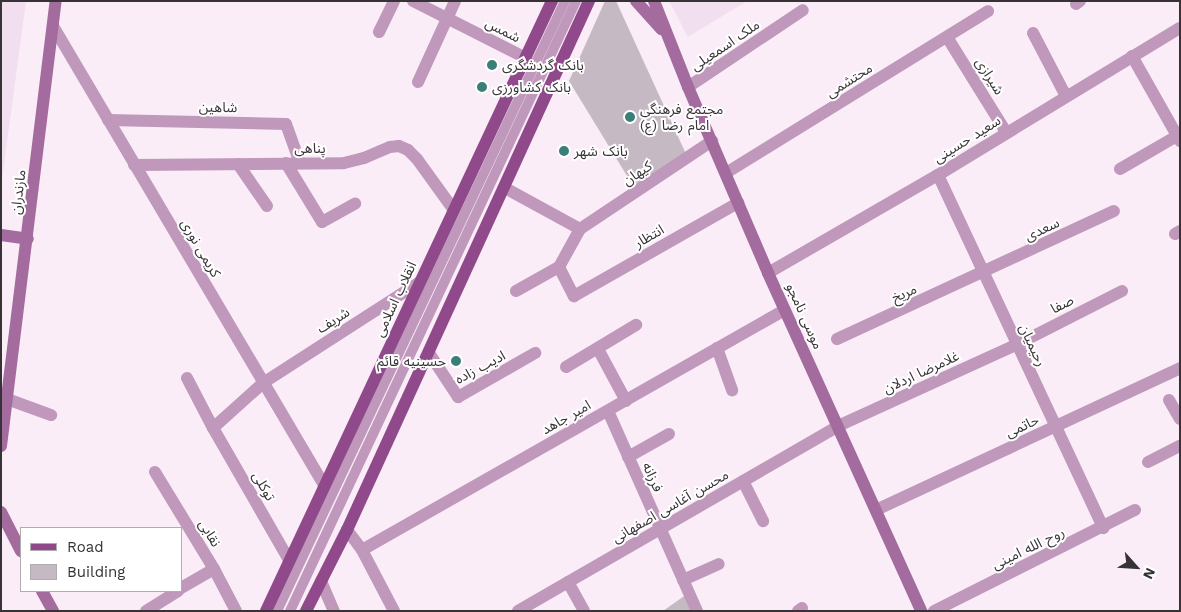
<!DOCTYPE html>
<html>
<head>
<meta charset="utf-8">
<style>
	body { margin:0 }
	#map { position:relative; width:1181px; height:612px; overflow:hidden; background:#faedf8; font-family:"Work Sans","Noto Sans Arabic",sans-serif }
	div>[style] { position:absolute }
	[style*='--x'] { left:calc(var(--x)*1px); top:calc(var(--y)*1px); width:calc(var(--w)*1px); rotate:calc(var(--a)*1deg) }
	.built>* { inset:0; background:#f1deef }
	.building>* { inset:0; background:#c5b9c4 }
	.lane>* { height:10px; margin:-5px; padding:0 5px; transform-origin:5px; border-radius:5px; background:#bf98bb }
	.street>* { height:12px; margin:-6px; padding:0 6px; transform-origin:6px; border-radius:6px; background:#bf98bb }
	.secondary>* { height:12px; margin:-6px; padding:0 6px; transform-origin:6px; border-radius:6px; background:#a46b9f }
	.primary>* { height:12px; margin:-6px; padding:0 6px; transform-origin:6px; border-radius:6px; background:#904a8b }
	.dots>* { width:14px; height:14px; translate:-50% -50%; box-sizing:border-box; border:2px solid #fff; border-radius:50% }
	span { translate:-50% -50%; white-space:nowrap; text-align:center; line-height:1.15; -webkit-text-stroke:4px #fff; paint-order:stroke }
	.street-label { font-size:14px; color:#373236 }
	.poi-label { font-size:14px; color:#373236 }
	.left { translate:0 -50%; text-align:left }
	.right { translate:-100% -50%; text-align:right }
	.frame { position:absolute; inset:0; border:2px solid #373236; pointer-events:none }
	.legend { position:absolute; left:20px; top:527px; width:162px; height:65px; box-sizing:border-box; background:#fff; border:1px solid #afadaf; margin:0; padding:6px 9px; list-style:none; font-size:15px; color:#373236 }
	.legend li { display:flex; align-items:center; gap:10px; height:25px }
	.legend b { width:25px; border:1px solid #afadaf }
	.north { position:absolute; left:1111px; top:542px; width:50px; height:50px; -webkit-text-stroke:4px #fff; paint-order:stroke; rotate:116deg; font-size:14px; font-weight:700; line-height:20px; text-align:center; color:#373236 }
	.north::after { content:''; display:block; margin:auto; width:18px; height:22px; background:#373236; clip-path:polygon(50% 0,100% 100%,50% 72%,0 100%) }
</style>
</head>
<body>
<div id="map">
	<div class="built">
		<div style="clip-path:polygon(1px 1px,26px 1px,1px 187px)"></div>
		<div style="clip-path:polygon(669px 1px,747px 1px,688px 37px)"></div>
	</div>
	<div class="building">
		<div style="clip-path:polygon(605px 1px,616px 1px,686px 154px,635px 189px,569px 81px)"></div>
		<div style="clip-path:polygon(687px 594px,693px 608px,689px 611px,663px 611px)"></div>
	</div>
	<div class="lane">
		<div style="--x:277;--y:611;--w:675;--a:-64.73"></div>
		<div style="--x:290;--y:611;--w:674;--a:-64.88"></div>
	</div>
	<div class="street">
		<div style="--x:413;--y:1;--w:127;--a:26.8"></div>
		<div style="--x:1076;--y:4;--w:5;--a:-37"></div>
		<div style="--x:53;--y:26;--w:533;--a:59.44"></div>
		<div style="--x:379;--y:32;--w:34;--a:-64"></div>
		<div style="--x:1033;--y:33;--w:71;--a:62.4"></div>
		<div style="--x:947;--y:37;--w:112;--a:58.2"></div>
		<div style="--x:1132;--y:56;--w:98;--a:60.5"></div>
		<div style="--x:418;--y:82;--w:89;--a:-65.4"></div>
		<div style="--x:688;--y:87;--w:138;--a:-33.8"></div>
		<div style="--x:108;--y:120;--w:178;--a:1.3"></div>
		<div style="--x:286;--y:124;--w:41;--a:70.3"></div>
		<div style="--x:286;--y:163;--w:69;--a:58.6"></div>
		<div style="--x:322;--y:222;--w:38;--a:-29"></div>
		<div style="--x:238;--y:164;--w:51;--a:55.4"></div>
		<div style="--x:134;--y:165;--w:210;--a:-0.5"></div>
		<div style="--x:344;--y:163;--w:21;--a:-14"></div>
		<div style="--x:364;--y:158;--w:28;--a:-23"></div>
		<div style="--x:390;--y:147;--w:9;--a:-6"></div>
		<div style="--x:399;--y:146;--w:10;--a:24"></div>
		<div style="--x:408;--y:150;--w:13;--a:45"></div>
		<div style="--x:417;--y:159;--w:62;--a:54.2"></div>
		<div style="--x:1120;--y:169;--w:66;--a:-30.1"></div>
		<div style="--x:726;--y:173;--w:308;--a:-31.7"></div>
		<div style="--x:938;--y:175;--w:390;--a:64.9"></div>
		<div style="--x:505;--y:188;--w:85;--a:28.7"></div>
		<div style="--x:580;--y:229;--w:159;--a:-33.7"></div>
		<div style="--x:580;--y:229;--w:43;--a:118.9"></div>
		<div style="--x:559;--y:267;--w:33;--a:63"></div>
		<div style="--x:574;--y:296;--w:189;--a:-29.6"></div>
		<div style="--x:1175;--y:234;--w:6;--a:-31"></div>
		<div style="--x:768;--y:273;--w:196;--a:-30"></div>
		<div style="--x:938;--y:175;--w:283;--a:-31.3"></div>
		<div style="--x:516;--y:291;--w:49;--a:-29.2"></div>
		<div style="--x:837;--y:339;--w:305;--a:-24.8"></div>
		<div style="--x:717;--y:348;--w:45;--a:70.3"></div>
		<div style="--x:598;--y:349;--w:59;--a:61.7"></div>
		<div style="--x:429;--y:353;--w:53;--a:56.6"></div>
		<div style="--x:458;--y:397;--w:89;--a:-29.7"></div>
		<div style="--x:566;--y:367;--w:82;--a:-31"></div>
		<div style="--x:187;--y:378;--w:56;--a:62.5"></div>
		<div style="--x:7;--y:399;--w:47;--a:20"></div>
		<div style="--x:1169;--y:400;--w:22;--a:60"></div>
		<div style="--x:608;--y:411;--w:219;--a:66"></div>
		<div style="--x:628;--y:457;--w:47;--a:-29.3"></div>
		<div style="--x:1148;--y:462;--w:36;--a:-27"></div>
		<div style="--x:155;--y:472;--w:114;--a:58.7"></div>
		<div style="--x:214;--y:569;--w:47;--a:62.4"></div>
		<div style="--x:743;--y:481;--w:45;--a:63.4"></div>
		<div style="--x:876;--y:510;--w:336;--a:-25"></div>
		<div style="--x:347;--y:530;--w:25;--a:53"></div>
		<div style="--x:362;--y:550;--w:69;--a:62.3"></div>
		<div style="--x:362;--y:550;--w:486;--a:-29.6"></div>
		<div style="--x:289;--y:560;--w:152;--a:-119.9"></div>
		<div style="--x:213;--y:428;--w:67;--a:-42"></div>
		<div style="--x:263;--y:383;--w:187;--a:-32.8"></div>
		<div style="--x:683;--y:580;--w:39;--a:-24"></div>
		<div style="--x:321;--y:581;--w:33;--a:67"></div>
		<div style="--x:568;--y:582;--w:33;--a:61"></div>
		<div style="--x:181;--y:588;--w:38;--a:-30"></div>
		<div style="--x:146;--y:611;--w:38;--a:-32"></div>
		<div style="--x:518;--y:611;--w:370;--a:-30"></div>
		<div style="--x:838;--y:426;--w:196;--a:-24.5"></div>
		<div style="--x:1016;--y:345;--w:119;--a:-27"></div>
		<div style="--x:798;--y:611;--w:5;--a:-37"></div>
		<div style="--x:934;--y:611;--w:225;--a:-26.7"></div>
	</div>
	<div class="secondary">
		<div style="--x:636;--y:1;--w:38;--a:48"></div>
		<div style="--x:654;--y:1;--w:92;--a:68.4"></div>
		<div style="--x:688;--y:87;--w:202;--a:66.7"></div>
		<div style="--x:768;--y:273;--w:371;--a:65.6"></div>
		<div style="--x:1;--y:235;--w:27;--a:8"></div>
		<div style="--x:1;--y:446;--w:448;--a:-83"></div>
		<div style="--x:1;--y:512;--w:44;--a:62.9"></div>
		<div style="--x:42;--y:591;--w:23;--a:61"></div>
	</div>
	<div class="primary">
		<div style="--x:266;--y:611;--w:674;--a:-64.88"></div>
		<div style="--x:306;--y:611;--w:91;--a:-63.2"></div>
		<div style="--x:347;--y:530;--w:582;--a:-65.42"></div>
	</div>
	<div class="dots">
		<div style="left:492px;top:65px;background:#397f78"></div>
		<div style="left:482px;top:87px;background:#397f78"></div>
		<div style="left:630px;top:117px;background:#397f78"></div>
		<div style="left:564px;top:151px;background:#397f78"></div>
		<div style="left:456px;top:361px;background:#397f78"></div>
	</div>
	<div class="street-label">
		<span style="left:503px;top:30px;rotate:27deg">شمس</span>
		<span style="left:725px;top:45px;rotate:-34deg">ملک اسمعیلی</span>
		<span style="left:990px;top:76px;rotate:58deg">شیرازی</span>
		<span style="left:849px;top:80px;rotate:-32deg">محتشمی</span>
		<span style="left:218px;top:107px;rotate:1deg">شاهین</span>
		<span style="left:967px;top:139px;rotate:-32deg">سعید حسینی</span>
		<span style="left:310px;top:148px">پناهی</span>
		<span style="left:637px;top:173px;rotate:-34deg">کیهان</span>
		<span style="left:18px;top:192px;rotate:-83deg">مازندران</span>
		<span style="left:1042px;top:229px;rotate:-25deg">سعدی</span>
		<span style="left:649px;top:236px;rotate:-30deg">انتظار</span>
		<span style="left:201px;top:248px;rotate:60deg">کریمی نوری</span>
		<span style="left:904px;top:293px;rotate:-24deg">مریخ</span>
		<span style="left:395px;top:299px;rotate:-65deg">انقلاب اسلامی</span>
		<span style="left:1062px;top:304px;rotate:-27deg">صفا</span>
		<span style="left:805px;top:316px;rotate:66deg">موسی نامجو</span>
		<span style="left:333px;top:320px;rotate:-33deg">شریف</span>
		<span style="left:1033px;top:345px;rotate:65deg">رحیمیان</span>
		<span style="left:480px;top:367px;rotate:-28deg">ادیب زاده</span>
		<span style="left:921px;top:372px;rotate:-25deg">غلامرضا اردلان</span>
		<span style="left:566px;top:417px;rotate:-30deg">امیر جاهد</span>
		<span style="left:1022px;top:426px;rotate:-25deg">حاتمی</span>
		<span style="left:653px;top:477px;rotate:66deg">فرزانه</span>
		<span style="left:264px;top:486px;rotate:60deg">توکلی</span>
		<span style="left:670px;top:506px;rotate:-30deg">محسن آغاسی اصفهانی</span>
		<span style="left:210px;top:533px;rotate:59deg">نقابی</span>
		<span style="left:1028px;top:548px;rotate:-26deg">روح الله امینی</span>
	</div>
	<div class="poi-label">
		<span class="left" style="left:502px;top:65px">بانک گردشگری</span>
		<span class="left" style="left:492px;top:87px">بانک کشاورزی</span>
		<span class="left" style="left:640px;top:117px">مجتمع فرهنگی<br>امام رضا (ع)</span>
		<span class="left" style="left:574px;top:151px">بانک شهر</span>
		<span class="right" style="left:446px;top:361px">حسینیه قائم</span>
	</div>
	<div class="frame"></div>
	<ul class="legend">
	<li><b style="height:6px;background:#904a8b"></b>Road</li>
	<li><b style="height:14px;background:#c5b9c4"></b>Building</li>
	</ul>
	<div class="north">N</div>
</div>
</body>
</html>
